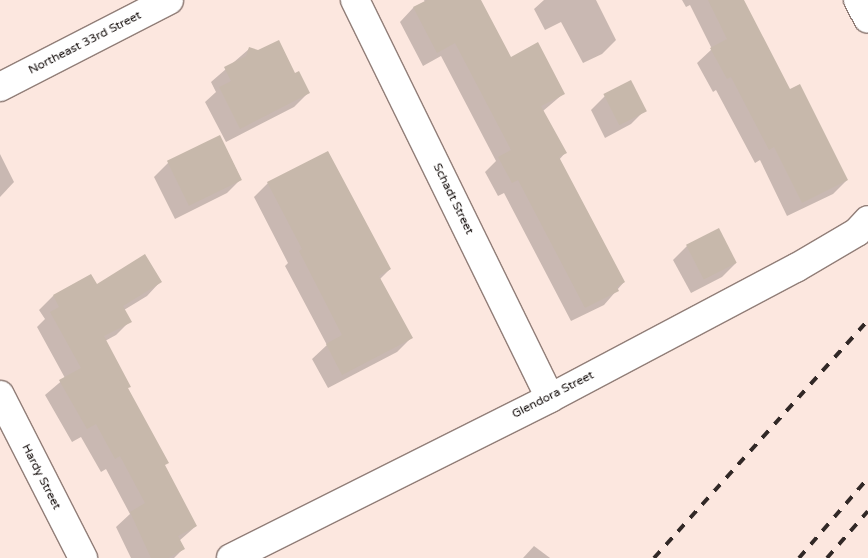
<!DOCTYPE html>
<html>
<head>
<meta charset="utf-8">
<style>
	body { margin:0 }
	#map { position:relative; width:868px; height:558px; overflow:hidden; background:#fce7df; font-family:"Varela Round",sans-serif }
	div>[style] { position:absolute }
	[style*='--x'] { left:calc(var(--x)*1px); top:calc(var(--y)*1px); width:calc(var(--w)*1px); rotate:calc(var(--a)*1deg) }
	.shadow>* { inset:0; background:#0003 }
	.building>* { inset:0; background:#c7b8ab; transform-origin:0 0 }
	.roads { filter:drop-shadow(1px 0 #917e78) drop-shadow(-1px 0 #917e78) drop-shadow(0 1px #917e78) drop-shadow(0 -1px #917e78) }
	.minor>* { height:28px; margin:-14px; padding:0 14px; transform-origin:14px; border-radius:14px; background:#fff }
	.rail>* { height:4px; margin-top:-2px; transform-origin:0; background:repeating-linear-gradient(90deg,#312826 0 9px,transparent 0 18px) }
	span { translate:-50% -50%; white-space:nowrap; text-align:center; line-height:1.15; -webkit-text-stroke:4px #fff; paint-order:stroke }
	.street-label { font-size:12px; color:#130c0a }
</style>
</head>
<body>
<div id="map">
	<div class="shadow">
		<div style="clip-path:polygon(424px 0,479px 0,510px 58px,563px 94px,543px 111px,565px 153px,559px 160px,624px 282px,604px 305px,571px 321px,504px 193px,498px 196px,485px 172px,496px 161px,441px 56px,423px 66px,400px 22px,413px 8px,425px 2px)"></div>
		<div style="clip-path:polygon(544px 0,596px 0,616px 40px,602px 54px,583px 63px,561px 22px,545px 30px,534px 9px)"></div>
		<div style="clip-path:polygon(682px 0,743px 0,789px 91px,847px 180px,833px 194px,787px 216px,760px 160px,755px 163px,716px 90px,713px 92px,697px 63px,712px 49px,690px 5px,686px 7px)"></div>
		<div style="clip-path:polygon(249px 49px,295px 75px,308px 93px,294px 107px,226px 142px,205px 102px,216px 92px,211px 82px)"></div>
		<div style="clip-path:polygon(605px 96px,645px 110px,631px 124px,605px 138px,591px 110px)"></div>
		<div style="clip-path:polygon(220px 137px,241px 179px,227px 193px,175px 219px,154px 177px,168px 163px)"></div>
		<div style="clip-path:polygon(0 154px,14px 182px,0 197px)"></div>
		<div style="clip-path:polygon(268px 183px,390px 269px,380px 279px,411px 338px,397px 352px,328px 388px,312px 359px,327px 345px,285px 266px,288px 263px,254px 197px)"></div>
		<div style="clip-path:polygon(687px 246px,736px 263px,722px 277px,691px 293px,673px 260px)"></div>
		<div style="clip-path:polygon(160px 282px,147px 296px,124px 310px,130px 321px,116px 335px,105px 341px,164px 466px,196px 526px,179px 541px,183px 549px,174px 558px,131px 558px,116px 527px,130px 514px,106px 469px,101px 472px,81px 437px,72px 442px,45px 395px,65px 378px,37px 327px,45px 319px,39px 310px,53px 296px,96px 285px)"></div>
		<div style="clip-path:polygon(534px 546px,550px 558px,523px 558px)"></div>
	</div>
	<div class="building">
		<div style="clip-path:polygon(427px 0,481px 0,511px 57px,538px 42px,565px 94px,541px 106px,567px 153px,559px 157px,625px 282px,617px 287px,619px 291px,585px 308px,518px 180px,512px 183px,498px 157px,511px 150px,455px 43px,437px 53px,413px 7px)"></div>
		<div style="clip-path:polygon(708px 0,744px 0,790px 89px,800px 84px,848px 180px,802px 203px,774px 147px,769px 150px,731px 77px,727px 79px,710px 48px,727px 39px)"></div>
		<div style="clip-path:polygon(279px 40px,295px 73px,299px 71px,310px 93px,240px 129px,219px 87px,231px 81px,224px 67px,246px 56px,249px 47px,258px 50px)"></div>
		<div style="left:631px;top:80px;width:35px;height:31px;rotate:63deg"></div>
		<div style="left:220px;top:135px;width:50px;height:59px;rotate:64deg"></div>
		<div style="clip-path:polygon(328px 151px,391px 269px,379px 276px,413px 338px,342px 375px,326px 344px,342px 335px,299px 251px,302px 249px,267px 182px)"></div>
		<div style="left:719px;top:228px;width:39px;height:37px;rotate:63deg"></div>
		<div style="clip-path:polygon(145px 254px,162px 282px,123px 306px,132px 322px,104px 336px,131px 387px,128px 388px,169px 463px,165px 465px,197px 526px,178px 536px,185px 549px,168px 558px,151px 558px,130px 512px,145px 503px,120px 456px,115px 459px,96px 424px,87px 429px,59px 380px,81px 368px,50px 312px,59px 307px,53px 295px,91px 274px,97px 284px)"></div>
	</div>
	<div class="roads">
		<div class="minor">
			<div style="--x:355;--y:0;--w:443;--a:63.9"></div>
			<div style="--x:858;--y:0;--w:21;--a:62"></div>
			<div style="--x:0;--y:87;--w:190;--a:-27.2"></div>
			<div style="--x:0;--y:395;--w:183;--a:63"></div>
			<div style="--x:231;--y:558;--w:357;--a:-26.6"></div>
			<div style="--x:550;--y:398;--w:278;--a:-27.9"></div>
			<div style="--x:796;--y:268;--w:71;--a:-30.5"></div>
			<div style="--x:857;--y:232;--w:16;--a:-47"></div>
		</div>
	</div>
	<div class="rail">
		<div style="--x:654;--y:558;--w:320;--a:-48"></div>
		<div style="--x:799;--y:558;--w:106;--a:-49.2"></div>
		<div style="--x:827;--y:558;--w:62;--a:-48.9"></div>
	</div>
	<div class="street-label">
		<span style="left:85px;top:43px;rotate:-27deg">Northeast 33rd Street</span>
		<span style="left:453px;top:199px;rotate:64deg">Schadt Street</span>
		<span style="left:553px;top:395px;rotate:-27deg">Glendora Street</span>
		<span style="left:41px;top:477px;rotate:63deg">Hardy Street</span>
	</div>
</div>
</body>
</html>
